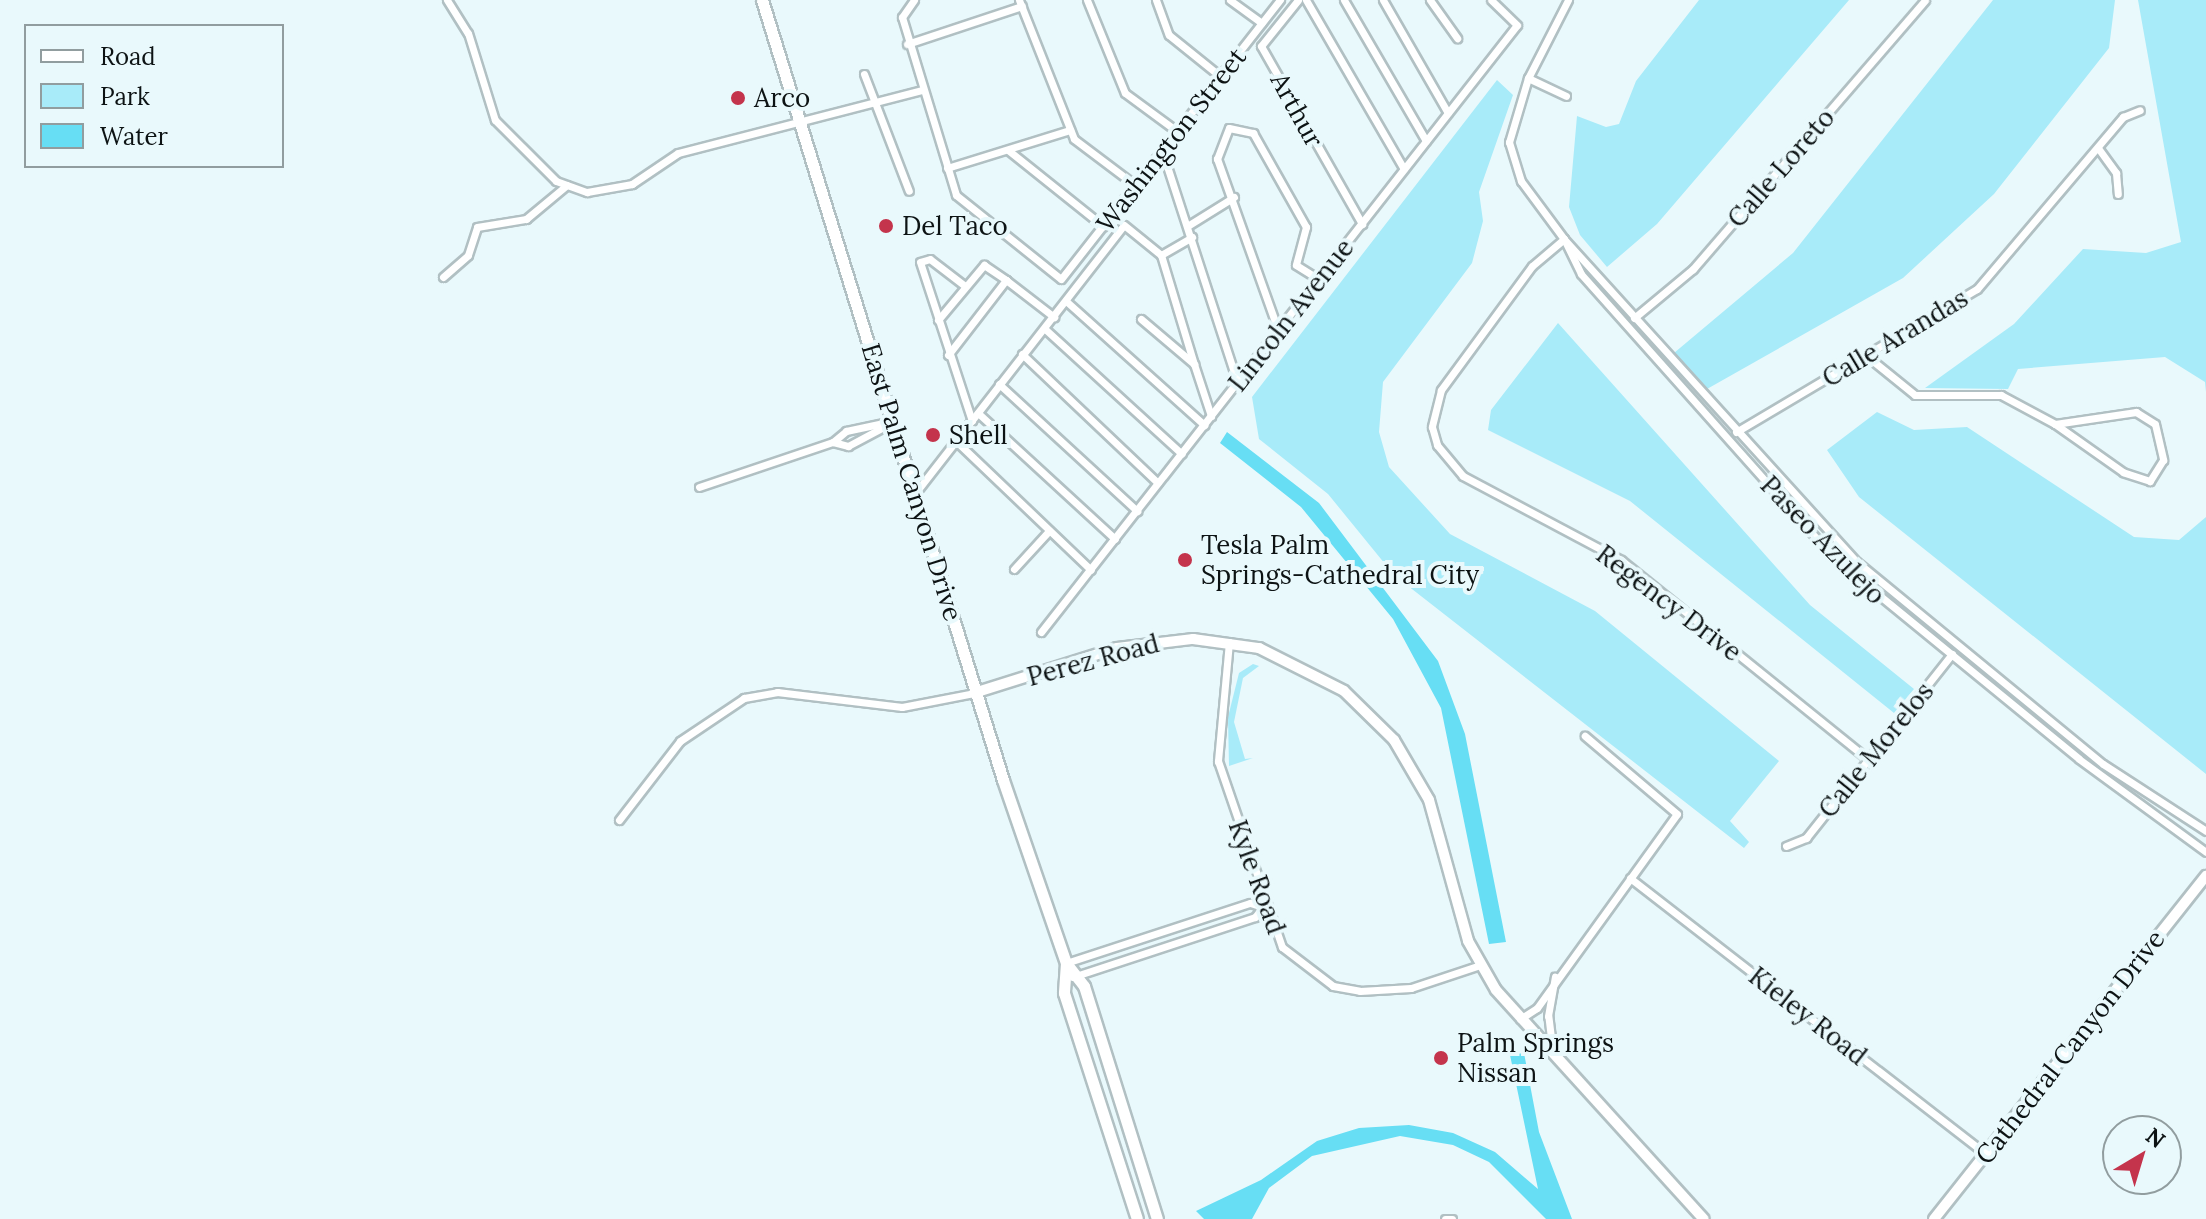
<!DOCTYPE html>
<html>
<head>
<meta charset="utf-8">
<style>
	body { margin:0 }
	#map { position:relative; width:2206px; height:1219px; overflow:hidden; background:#e9f9fc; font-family:Lora,serif }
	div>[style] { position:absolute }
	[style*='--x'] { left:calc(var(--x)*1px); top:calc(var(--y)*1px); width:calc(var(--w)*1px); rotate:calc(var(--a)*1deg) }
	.green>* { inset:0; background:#a8ebf9 }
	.water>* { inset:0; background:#67def4 }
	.roads { filter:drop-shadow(2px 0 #b1c0c3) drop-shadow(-2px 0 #b1c0c3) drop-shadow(0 2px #b1c0c3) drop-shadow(0 -2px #b1c0c3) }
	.street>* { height:7px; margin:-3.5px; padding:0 3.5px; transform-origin:3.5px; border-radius:3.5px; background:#fff }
	.secondary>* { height:10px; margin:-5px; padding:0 5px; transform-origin:5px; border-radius:5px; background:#fff }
	.primary>* { height:11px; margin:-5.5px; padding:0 5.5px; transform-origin:5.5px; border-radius:5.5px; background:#fff }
	.dots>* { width:22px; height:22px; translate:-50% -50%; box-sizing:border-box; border:4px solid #e9f9fc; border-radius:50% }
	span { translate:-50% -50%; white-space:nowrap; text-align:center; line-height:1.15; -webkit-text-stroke:8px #e9f9fc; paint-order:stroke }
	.poi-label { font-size:26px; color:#0d1314 }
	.left { translate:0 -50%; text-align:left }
	.street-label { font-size:26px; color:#0d1314 }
	.legend { position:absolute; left:24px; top:24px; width:260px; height:144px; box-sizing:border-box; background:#e9f9fc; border:2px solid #919d9f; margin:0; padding:10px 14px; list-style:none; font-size:24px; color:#0d1314 }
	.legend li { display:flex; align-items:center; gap:16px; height:40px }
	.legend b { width:40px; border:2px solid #919d9f }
	.north { position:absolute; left:2102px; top:1115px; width:80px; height:80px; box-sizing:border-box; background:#e9f9fc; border:2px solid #919d9f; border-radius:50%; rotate:38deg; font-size:22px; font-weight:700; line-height:32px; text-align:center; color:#0d1314 }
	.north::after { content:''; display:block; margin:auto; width:28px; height:36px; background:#c4344c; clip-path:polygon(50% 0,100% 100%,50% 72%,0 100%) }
</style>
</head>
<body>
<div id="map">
	<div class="green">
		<div style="clip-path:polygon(1699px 0,1849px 0,1657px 224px,1607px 267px,1580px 235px,1569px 207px,1577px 116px,1606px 127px,1619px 124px,1636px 81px)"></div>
		<div style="clip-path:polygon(1993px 0,2115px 0,2109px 48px,1994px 194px,1903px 278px,1707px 389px,1674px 353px,1793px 253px)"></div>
		<div style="clip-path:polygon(2138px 0,2206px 0,2206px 392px,2205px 382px,2165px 357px,2018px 369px,2008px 389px,1925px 388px,2014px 324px,2083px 249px,2146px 253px,2181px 242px)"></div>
		<div style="clip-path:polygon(1497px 80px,1513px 95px,1479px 192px,1483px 221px,1472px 263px,1383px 382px,1379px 432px,1389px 467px,1450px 534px,1595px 611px,1779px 761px,1730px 821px,1749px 842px,1744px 848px,1394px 575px,1328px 494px,1259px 439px,1252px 397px)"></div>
		<div style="clip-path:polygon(1558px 323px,1810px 605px,1914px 689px,1894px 713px,1630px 501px,1488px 430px,1491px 410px)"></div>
		<div style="clip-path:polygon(1877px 412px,1914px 430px,1967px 427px,2134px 537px,2179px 540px,2206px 517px,2206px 774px,1859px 497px,1827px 450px)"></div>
		<div style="clip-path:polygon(1253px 664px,1259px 666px,1243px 678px,1234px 722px,1245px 759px,1253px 758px,1229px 766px,1228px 717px,1239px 673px)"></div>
	</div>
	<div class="water">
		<div style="clip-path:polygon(1227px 432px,1319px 503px,1438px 661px,1465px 734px,1506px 942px,1489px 944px,1441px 708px,1393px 619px,1301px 507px,1220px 443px)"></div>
		<div style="clip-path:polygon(1524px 1053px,1539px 1132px,1572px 1219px,1546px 1219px,1489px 1162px,1453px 1145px,1400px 1136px,1312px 1156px,1269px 1188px,1252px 1219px,1204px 1219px,1196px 1211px,1261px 1180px,1317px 1141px,1359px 1128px,1409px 1125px,1453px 1133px,1495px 1152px,1538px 1189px,1510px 1055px)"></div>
	</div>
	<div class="roads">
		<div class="street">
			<div style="--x:447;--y:0;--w:39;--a:58"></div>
			<div style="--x:468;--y:33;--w:91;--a:72.8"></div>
			<div style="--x:495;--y:120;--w:86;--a:45"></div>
			<div style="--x:556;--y:181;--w:33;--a:20"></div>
			<div style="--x:587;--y:192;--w:46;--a:-10.1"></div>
			<div style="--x:632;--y:184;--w:55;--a:-34"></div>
			<div style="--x:678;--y:153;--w:251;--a:-14.5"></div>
			<div style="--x:914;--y:0;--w:21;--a:125"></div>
			<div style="--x:902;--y:17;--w:186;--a:73.1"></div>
			<div style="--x:956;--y:195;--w:134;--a:38.7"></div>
			<div style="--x:1061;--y:279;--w:355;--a:-51.9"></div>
			<div style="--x:1019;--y:0;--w:149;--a:68.4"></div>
			<div style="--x:1074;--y:139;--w:76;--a:37"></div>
			<div style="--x:1087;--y:0;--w:100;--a:67.8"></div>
			<div style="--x:1125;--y:93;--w:66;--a:36.3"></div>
			<div style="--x:1156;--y:0;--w:37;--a:70"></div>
			<div style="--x:1169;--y:35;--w:67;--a:38.9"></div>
			<div style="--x:1230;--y:0;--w:39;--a:36"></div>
			<div style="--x:1298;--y:0;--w:59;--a:128.8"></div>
			<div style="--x:1261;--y:46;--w:205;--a:60.4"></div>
			<div style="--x:1306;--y:0;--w:195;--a:59.9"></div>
			<div style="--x:1344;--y:0;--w:163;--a:59.8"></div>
			<div style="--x:1383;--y:0;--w:130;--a:60.1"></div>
			<div style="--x:1430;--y:0;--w:47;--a:54.6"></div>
			<div style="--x:1568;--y:0;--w:88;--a:117.1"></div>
			<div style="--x:1528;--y:78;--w:67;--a:106.5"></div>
			<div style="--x:1509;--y:142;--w:41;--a:72.9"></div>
			<div style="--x:1521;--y:181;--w:72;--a:53.4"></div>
			<div style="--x:1564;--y:239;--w:436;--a:47.8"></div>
			<div style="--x:1857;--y:562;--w:318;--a:39.4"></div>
			<div style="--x:2103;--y:764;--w:123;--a:33"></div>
			<div style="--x:907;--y:44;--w:121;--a:-18.3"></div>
			<div style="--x:864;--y:74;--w:125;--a:69"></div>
			<div style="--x:1528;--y:78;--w:42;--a:25.3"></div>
			<div style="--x:2098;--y:148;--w:31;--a:54"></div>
			<div style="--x:2116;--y:173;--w:21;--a:85"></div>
			<div style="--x:1008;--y:150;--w:122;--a:38.7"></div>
			<div style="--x:1167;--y:166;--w:229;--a:72"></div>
			<div style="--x:947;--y:168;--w:129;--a:-17.2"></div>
			<div style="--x:1189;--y:225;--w:53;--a:-31.9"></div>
			<div style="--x:1564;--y:239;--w:39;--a:64"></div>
			<div style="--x:1581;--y:274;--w:382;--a:48.3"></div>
			<div style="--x:1835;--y:559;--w:315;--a:39.3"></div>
			<div style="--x:2079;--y:759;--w:157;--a:36.2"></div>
			<div style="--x:1564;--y:239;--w:42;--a:139.8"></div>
			<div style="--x:1532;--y:266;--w:154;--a:126.3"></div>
			<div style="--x:1441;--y:390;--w:38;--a:104"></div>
			<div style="--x:1432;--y:427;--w:19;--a:74"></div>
			<div style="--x:1437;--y:445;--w:40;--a:50"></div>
			<div style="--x:1463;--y:476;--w:179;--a:28"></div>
			<div style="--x:1621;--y:560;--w:317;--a:38.9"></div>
			<div style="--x:1161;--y:255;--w:36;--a:-30"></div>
			<div style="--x:443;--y:277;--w:33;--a:-41"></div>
			<div style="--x:468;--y:255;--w:29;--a:-72"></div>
			<div style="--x:477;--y:227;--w:50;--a:-9.3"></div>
			<div style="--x:526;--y:219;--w:53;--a:-39.7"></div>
			<div style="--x:965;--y:286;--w:44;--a:-142.4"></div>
			<div style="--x:930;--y:259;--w:10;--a:163"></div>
			<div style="--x:920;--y:262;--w:167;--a:71.9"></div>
			<div style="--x:1066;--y:301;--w:186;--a:41.9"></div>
			<div style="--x:1634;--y:318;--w:77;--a:-39.7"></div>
			<div style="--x:1693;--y:269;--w:355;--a:-49.2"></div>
			<div style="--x:1141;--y:319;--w:70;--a:40.3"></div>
			<div style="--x:1194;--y:364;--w:55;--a:71.9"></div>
			<div style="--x:938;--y:320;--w:72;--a:-50.1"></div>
			<div style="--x:984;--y:265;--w:27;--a:34"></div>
			<div style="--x:1045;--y:329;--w:185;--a:42.4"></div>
			<div style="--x:1278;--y:330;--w:182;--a:-109.6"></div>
			<div style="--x:1217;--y:159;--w:33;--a:-69"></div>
			<div style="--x:1229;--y:128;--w:25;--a:12"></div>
			<div style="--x:1253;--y:133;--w:108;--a:60.6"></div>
			<div style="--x:1306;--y:227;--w:39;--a:105"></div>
			<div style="--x:1296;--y:265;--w:26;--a:32"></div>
			<div style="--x:1022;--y:354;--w:187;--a:43.5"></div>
			<div style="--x:948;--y:355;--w:95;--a:-52.3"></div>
			<div style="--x:1006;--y:280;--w:61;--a:37.6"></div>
			<div style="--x:1868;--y:357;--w:60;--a:39"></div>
			<div style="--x:1915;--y:395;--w:86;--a:0"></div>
			<div style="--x:2001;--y:395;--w:61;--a:28.2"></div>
			<div style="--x:999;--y:384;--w:188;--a:42.6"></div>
			<div style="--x:2136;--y:412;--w:22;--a:32"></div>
			<div style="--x:2155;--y:424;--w:37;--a:77"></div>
			<div style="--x:2163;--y:460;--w:25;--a:122"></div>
			<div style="--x:2150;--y:481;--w:28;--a:-162"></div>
			<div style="--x:2123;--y:472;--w:83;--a:-144.8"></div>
			<div style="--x:2055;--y:424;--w:82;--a:-8.4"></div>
			<div style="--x:978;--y:413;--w:186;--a:42.6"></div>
			<div style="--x:1736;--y:432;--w:280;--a:-30.7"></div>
			<div style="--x:1977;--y:289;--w:226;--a:-49.7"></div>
			<div style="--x:2123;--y:117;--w:18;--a:-22"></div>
			<div style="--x:833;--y:442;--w:16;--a:15"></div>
			<div style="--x:848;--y:446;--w:49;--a:-28.1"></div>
			<div style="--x:957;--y:442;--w:185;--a:43.7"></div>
			<div style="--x:699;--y:487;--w:141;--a:-18.6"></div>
			<div style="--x:833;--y:442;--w:17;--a:-40"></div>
			<div style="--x:846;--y:431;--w:48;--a:-12"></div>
			<div style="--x:916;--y:492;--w:338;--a:-52.1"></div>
			<div style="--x:1124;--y:225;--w:48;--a:39"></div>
			<div style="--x:1161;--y:255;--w:114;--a:73.2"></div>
			<div style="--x:1014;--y:569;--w:52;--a:-47.4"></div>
			<div style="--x:1041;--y:632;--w:771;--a:-51.9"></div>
			<div style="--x:1517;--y:25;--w:36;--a:-136"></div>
			<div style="--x:1229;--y:642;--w:120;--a:95.3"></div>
			<div style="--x:1218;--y:761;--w:197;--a:71"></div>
			<div style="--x:1282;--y:947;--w:64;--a:37.4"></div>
			<div style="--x:1333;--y:986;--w:27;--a:10"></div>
			<div style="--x:1360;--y:991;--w:51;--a:-3.4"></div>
			<div style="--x:1411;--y:988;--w:73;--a:-18.4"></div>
			<div style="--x:619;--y:820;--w:100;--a:-52.3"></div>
			<div style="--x:680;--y:741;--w:77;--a:-33.9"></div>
			<div style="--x:744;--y:698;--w:34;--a:-10"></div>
			<div style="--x:777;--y:692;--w:126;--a:6.8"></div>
			<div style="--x:902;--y:707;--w:73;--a:-11"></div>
			<div style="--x:1786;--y:846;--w:22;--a:-22"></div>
			<div style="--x:1806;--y:838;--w:235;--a:-51.6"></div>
			<div style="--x:1630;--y:878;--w:450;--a:37.8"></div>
			<div style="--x:1066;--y:963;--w:194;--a:-18.1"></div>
			<div style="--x:1250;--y:903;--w:14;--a:17"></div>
			<div style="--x:1263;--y:907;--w:13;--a:129"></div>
			<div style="--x:1255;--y:917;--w:192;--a:161.8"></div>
			<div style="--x:1520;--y:1019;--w:20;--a:-33"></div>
			<div style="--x:1537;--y:1008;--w:239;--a:-54.2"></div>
			<div style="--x:1677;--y:814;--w:121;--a:-139.7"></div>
			<div style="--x:1553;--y:1054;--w:38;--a:-97"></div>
			<div style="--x:1548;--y:1016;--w:40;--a:-80"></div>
			<div style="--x:1445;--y:1219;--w:7;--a:0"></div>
		</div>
		<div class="secondary">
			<div style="--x:974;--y:693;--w:150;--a:-17.5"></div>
			<div style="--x:1117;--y:648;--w:77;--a:-6.8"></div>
			<div style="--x:1193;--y:639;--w:67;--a:7.8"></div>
			<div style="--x:1259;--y:648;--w:95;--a:26.8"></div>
			<div style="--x:1344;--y:691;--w:70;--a:44.4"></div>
			<div style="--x:1394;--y:740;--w:69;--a:59.7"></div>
			<div style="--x:1429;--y:800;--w:146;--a:74.5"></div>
			<div style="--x:1468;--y:941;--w:56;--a:60.3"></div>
			<div style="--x:1496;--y:990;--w:309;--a:47.8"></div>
			<div style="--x:1934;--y:1219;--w:438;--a:-51.6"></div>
		</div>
		<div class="primary">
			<div style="--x:762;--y:0;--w:816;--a:72.83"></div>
			<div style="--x:1003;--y:780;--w:194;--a:71"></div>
			<div style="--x:1066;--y:963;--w:29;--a:52"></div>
			<div style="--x:1084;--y:986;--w:244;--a:72.6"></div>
			<div style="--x:1066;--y:963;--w:30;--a:94"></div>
			<div style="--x:1064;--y:993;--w:237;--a:72.1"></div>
		</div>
	</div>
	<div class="dots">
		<div style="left:738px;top:98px;background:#c4344c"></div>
		<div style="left:886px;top:226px;background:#c4344c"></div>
		<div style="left:933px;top:435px;background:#c4344c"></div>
		<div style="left:1185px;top:560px;background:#c4344c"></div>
		<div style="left:1441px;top:1058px;background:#c4344c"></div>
	</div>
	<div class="poi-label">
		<span class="left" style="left:754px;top:98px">Arco</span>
		<span class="left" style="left:902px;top:226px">Del Taco</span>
		<span class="left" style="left:949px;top:435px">Shell</span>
		<span class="left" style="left:1201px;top:560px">Tesla Palm<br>Springs-Cathedral City</span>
		<span class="left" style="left:1457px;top:1058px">Palm Springs<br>Nissan</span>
	</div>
	<div class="street-label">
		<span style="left:1297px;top:110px;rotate:61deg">Arthur</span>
		<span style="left:1171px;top:140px;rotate:-52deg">Washington Street</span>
		<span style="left:1781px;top:168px;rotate:-49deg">Calle Loreto</span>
		<span style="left:1291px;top:315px;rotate:-52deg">Lincoln Avenue</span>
		<span style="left:1895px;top:338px;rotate:-31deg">Calle Arandas</span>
		<span style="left:912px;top:482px;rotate:73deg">East Palm Canyon Drive</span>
		<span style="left:1823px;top:540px;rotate:46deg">Paseo Azulejo</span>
		<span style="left:1669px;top:603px;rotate:37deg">Regency Drive</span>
		<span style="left:1093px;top:660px;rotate:-15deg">Perez Road</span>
		<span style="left:1876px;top:750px;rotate:-51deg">Calle Morelos</span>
		<span style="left:1257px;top:877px;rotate:70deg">Kyle Road</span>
		<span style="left:1808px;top:1016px;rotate:38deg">Kieley Road</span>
		<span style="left:2070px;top:1047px;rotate:-52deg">Cathedral Canyon Drive</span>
	</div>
	<ul class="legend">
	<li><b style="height:10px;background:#fff"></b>Road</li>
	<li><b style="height:22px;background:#a8ebf9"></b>Park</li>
	<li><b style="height:22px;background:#67def4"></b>Water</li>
	</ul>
	<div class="north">N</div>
</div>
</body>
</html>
